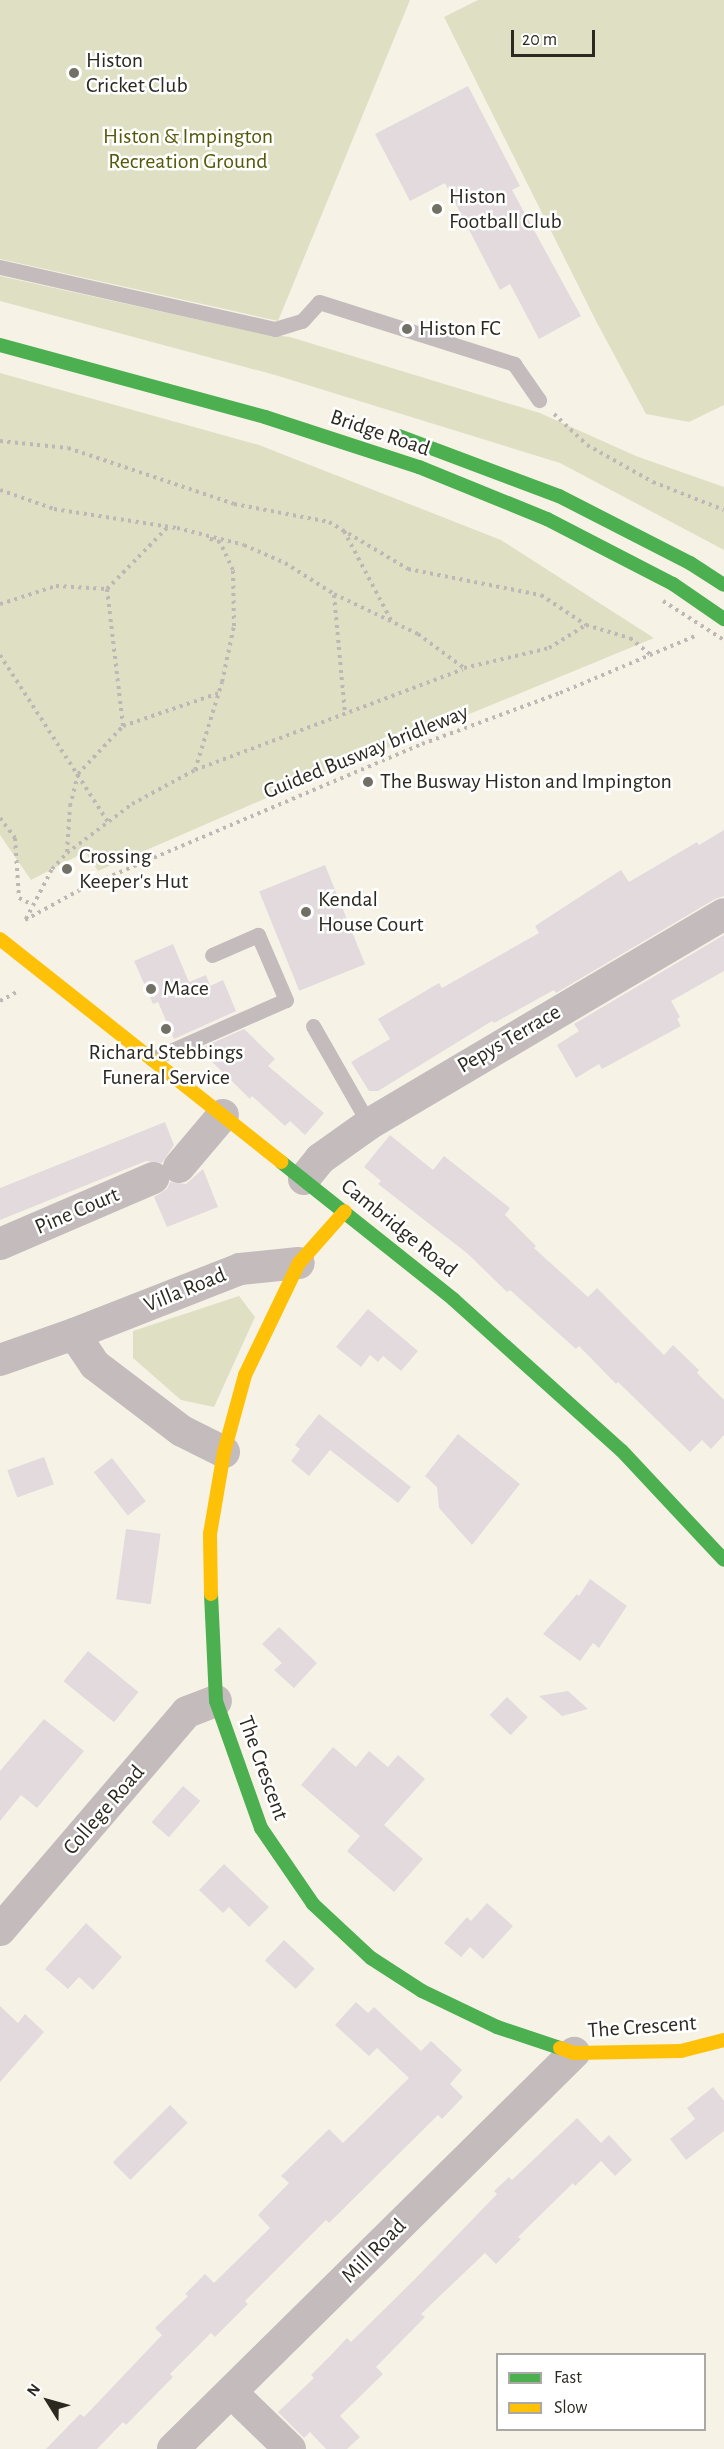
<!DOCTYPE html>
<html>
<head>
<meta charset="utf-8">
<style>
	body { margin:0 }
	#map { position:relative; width:724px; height:2449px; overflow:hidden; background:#f6f3e6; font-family:"Alegreya Sans",sans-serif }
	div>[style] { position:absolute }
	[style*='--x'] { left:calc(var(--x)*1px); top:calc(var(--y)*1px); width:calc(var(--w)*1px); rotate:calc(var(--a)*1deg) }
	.green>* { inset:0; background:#dfe0c3 }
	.building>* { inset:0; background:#e2dadd; transform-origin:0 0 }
	.path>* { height:4px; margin-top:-2px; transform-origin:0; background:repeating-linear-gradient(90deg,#bdb8b6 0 3px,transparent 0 7.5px) }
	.lane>* { height:15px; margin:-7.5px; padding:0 7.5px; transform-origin:7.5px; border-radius:7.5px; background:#c3bbbc }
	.street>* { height:32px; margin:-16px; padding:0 16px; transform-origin:16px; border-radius:16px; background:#c3bbbc }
	.fast>* { height:14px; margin:-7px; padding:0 7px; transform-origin:7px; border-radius:7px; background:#4caf50 }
	.slow>* { height:14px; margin:-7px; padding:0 7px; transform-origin:7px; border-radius:7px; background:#ffc107 }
	.path-bridge>* { height:4px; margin-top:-2px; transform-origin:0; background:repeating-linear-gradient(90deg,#bdb8b6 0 3px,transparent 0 7.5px) }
	.dots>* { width:16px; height:16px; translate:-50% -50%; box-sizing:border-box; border:3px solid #fff; border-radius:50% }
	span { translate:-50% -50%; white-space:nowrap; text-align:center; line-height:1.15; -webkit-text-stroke:5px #fff; paint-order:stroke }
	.poi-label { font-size:22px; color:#2b2920 }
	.left { translate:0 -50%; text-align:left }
	.park-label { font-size:22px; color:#57590a }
	.street-label { font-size:22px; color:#2b2920 }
	.legend { position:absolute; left:496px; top:2353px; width:210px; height:78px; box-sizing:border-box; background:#fff; border:2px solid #aaa9a6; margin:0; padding:8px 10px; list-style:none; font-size:18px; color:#2b2920 }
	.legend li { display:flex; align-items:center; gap:12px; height:30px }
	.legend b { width:30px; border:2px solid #aaa9a6 }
	.north { position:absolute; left:18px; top:2371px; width:60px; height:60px; -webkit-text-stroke:4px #fff; paint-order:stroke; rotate:307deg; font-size:16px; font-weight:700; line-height:24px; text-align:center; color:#2b2920 }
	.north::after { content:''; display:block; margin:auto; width:21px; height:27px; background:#2b2920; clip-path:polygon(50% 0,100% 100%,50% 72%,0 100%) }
	.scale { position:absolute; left:511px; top:30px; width:84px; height:27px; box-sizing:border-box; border:3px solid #2b2920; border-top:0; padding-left:8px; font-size:18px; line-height:21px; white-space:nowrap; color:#2b2920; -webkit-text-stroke:4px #fff; paint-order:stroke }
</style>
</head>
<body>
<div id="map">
	<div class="green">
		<div style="clip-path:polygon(0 0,410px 0,278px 321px,0 259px)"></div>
		<div style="clip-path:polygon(478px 0,724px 0,724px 405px,689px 422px,646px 414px,596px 321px,444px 17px)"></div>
		<div style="clip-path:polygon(0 276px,254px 332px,290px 337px,540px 413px,636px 456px,724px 487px,724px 550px,560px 463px,275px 375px,0 301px)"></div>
		<div style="clip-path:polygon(0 373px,259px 445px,501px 540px,654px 638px,285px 790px,98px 871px,85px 852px,31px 880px,0 835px)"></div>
		<div style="clip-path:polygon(239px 1296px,255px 1317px,214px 1407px,181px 1400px,133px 1358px,133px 1331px)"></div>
	</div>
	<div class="building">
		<div style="clip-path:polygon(468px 86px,520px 186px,512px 190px,581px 316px,539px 339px,510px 284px,500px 290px,445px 183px,410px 201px,375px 134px)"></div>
		<div style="clip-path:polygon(724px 830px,724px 896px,715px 899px,556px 993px,554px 990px,494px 1023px,492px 1021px,378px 1091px,369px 1091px,351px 1062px,390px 1039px,378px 1019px,439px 983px,442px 988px,539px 933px,535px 926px,621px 870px,629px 882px,697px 842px,699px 845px)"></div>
		<div style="left:325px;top:865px;width:107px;height:71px;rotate:68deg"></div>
		<div style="clip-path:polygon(724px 935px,724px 971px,671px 1001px,680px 1017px,677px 1019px,681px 1026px,602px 1069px,599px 1064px,576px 1078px,557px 1045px,579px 1031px,574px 1024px)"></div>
		<div style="clip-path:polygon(173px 944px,189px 982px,206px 975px,210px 986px,223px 980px,236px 1011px,174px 1039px,158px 1002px,153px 1004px,134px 961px)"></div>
		<div style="clip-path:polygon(244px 1029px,275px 1059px,268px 1066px,324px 1113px,305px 1135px,290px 1121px,285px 1126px,252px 1096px,250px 1099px,199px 1049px)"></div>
		<div style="clip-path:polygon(165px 1122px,174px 1145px,162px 1163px,146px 1161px,0 1220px,0 1188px)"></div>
		<div style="clip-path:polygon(390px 1135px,433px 1170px,444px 1156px,510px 1208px,505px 1215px,536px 1246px,534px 1248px,588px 1297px,597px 1288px,664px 1355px,673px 1345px,699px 1370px,697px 1373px,724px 1400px,724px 1435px,711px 1449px,702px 1440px,690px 1452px,618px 1382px,616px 1384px,579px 1346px,576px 1349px,510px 1290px,507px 1292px,468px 1254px,378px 1184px,381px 1181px,364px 1167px)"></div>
		<div style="clip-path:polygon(203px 1169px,218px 1207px,167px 1227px,154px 1197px,167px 1189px,170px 1182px,186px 1184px)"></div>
		<div style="clip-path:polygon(368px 1309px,418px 1351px,401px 1371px,383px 1356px,378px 1362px,370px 1355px,361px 1367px,336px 1347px)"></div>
		<div style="clip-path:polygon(319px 1414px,411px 1487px,398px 1503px,330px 1450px,309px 1476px,291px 1461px,300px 1449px,295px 1445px)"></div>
		<div style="clip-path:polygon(458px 1434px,520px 1484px,472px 1545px,439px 1508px,437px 1487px,425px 1476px)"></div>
		<div style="left:44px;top:1457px;width:29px;height:39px;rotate:70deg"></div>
		<div style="left:112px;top:1458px;width:55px;height:23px;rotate:52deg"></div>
		<div style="left:126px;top:1529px;width:35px;height:71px;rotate:8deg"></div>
		<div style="clip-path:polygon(590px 1579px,627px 1606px,599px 1648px,593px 1643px,580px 1661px,543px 1634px,577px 1594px,579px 1596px)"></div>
		<div style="clip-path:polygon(279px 1627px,317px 1663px,294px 1688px,274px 1670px,282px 1663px,262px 1644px)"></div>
		<div style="left:88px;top:1651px;width:65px;height:39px;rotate:39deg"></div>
		<div style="clip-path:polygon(568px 1691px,588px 1709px,562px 1716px,539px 1696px)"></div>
		<div style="left:507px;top:1697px;width:29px;height:25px;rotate:44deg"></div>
		<div style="clip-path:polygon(44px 1719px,84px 1751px,37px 1808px,21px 1795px,0 1821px,0 1771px)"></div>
		<div style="clip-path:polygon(333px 1747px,356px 1767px,369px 1751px,388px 1767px,398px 1755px,425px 1779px,384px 1825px,423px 1859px,394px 1892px,347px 1851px,360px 1836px,301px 1785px)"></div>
		<div style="left:183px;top:1786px;width:23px;height:48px;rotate:41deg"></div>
		<div style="clip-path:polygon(224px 1864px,269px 1907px,249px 1927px,229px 1907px,223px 1913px,199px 1890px)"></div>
		<div style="clip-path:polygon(487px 1903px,513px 1926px,483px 1959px,470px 1947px,461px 1957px,444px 1943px,467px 1917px,471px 1921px)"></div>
		<div style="clip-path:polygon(86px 1923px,122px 1957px,93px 1990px,79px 1977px,68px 1989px,45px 1969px)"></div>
		<div style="left:284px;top:1940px;width:42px;height:28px;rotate:43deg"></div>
		<div style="clip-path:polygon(356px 2002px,368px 2013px,374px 2007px,421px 2051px,431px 2041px,462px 2070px,450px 2084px,463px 2097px,442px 2119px,438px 2115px,329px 2223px,326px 2220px,245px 2301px,248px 2304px,215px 2337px,211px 2333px,170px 2374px,173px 2377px,126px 2425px,123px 2422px,97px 2449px,46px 2449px,80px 2414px,84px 2417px,162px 2335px,155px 2328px,188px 2296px,185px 2294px,205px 2274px,214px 2283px,270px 2228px,258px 2215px,289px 2183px,281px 2176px,329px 2129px,343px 2143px,409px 2078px,377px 2048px,369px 2056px,335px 2025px)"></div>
		<div style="clip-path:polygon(0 2006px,18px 2023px,25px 2014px,44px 2032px,0 2082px)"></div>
		<div style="clip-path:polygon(713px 2087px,724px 2101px,724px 2131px,686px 2160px,670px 2139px,695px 2119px,687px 2108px)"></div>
		<div style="left:170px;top:2105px;width:25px;height:81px;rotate:45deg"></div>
		<div style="clip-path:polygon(577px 2118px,601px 2143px,609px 2135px,632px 2160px,615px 2176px,601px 2161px,575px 2186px,573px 2183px,518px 2237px,521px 2239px,496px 2264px,485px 2253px,421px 2314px,425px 2317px,376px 2367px,383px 2374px,340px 2416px,360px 2437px,347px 2449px,326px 2449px,310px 2432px,304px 2438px,278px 2412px,314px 2378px,311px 2375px,330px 2356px,347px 2338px,351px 2342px,414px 2280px,497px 2194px,494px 2191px,509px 2177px,512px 2180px)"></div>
	</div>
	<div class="path">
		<div style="--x:554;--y:414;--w:45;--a:43.2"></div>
		<div style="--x:587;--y:445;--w:76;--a:29.3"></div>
		<div style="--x:653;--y:482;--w:76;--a:21.5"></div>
		<div style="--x:0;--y:441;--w:68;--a:5.9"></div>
		<div style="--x:68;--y:448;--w:175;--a:18.6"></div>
		<div style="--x:234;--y:504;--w:97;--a:10.7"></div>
		<div style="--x:329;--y:522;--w:92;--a:30.7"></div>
		<div style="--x:408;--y:569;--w:136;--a:11.1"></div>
		<div style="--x:541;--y:595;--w:54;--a:33.7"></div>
		<div style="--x:0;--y:490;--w:57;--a:19.4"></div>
		<div style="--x:54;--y:509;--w:124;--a:8.8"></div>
		<div style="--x:177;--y:528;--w:69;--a:14.2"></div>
		<div style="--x:244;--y:545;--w:45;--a:23.7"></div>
		<div style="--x:285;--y:563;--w:58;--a:32.3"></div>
		<div style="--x:334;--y:594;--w:93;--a:25.5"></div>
		<div style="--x:418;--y:634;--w:57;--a:36.5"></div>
		<div style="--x:464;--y:668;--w:87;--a:-13.2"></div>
		<div style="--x:549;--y:648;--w:44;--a:-31.9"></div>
		<div style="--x:586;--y:625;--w:46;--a:16.5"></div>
		<div style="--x:630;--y:638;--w:26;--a:39"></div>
		<div style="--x:344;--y:531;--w:101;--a:62.2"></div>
		<div style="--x:107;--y:589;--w:138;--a:83.3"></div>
		<div style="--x:334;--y:595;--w:120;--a:84.7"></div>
		<div style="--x:0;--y:604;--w:59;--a:-17.8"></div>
		<div style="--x:56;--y:586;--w:51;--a:3.4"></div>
		<div style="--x:107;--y:589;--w:87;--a:-45.5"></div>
		<div style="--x:0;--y:655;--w:199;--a:57.1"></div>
		<div style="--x:195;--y:770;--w:286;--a:-20.6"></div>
		<div style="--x:0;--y:818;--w:25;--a:53"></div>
		<div style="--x:15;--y:838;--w:60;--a:86.2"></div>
		<div style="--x:19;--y:898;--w:13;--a:27"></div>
		<div style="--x:67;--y:852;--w:46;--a:-86.3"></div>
		<div style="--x:70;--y:806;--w:33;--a:-76"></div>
		<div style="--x:78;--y:774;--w:66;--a:-46.8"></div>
		<div style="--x:123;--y:726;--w:102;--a:-19"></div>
		<div style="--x:26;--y:919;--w:56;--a:-62.5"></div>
		<div style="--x:52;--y:869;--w:22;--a:-47"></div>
		<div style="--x:67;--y:853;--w:81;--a:-37"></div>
		<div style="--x:132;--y:804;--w:72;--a:-28.4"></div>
		<div style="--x:195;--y:770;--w:92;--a:-72.9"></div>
		<div style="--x:222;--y:682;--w:57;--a:-77.9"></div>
		<div style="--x:234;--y:626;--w:56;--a:-91"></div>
		<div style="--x:233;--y:570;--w:31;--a:-115"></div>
		<div style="--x:220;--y:542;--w:14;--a:-163"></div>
		<div style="--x:25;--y:920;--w:68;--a:-28.8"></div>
		<div style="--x:85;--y:887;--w:366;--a:-23"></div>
		<div style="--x:422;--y:744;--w:147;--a:-20.3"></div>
		<div style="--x:560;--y:693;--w:147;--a:-22.9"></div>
		<div style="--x:0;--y:1001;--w:19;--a:-28"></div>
	</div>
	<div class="lane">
		<div style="--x:0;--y:267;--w:282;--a:12.7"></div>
		<div style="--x:275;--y:329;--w:28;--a:-17"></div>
		<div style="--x:302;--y:321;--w:25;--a:-48"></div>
		<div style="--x:319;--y:302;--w:205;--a:17.6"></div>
		<div style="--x:514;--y:364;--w:44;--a:55.2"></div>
		<div style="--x:313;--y:1026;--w:113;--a:60.3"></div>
		<div style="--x:152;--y:1059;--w:146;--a:-23.8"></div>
		<div style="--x:286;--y:1000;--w:71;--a:-113.3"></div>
		<div style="--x:258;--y:935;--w:50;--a:156.5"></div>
	</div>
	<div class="street">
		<div style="--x:179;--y:1167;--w:68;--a:-49.8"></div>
		<div style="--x:304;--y:1179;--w:26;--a:-51"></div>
		<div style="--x:320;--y:1159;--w:60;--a:-35.5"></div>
		<div style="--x:369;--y:1124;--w:412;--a:-30.6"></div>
		<div style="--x:0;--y:1244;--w:167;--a:-23.3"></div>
		<div style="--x:74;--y:1334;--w:37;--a:56"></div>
		<div style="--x:95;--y:1365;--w:109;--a:37.2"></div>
		<div style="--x:182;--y:1431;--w:47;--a:26.6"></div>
		<div style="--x:0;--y:1360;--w:78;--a:-19.4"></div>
		<div style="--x:74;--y:1334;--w:178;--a:-21.4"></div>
		<div style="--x:240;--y:1269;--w:59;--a:-5.8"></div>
		<div style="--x:0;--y:1930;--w:287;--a:-49.4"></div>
		<div style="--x:187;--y:1712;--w:31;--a:-21"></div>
		<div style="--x:231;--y:2392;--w:82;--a:44"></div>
		<div style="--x:173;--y:2449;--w:564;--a:-44.64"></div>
	</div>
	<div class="fast">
		<div style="--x:0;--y:345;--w:275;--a:15.2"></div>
		<div style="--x:265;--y:417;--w:162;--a:18"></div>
		<div style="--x:419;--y:467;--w:138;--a:22.1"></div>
		<div style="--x:547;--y:519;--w:142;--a:27.3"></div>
		<div style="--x:673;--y:584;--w:62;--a:34.5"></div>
		<div style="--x:399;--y:436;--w:171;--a:20.6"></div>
		<div style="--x:559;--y:496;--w:147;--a:27.1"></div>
		<div style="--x:690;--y:563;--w:40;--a:32.9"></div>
		<div style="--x:281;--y:1162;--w:220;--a:38.5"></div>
		<div style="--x:453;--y:1299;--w:227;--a:42"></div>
		<div style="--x:622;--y:1451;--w:149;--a:46.9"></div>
		<div style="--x:211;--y:1594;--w:107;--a:87.3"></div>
		<div style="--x:216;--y:1701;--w:135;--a:70.5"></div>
		<div style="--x:261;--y:1828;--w:92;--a:55.6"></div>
		<div style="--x:313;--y:1904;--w:79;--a:43"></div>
		<div style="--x:371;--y:1958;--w:61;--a:32.9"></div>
		<div style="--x:422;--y:1991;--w:83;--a:25.6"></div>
		<div style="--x:497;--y:2027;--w:66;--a:18.4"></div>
	</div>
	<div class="slow">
		<div style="--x:0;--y:939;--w:359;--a:38.4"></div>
		<div style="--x:211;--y:1594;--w:60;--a:-91"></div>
		<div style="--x:210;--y:1534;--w:83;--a:-80.3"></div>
		<div style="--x:224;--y:1452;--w:80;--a:-74.7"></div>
		<div style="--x:245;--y:1375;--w:124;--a:-64.3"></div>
		<div style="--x:299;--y:1263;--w:69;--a:-48.5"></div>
		<div style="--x:560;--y:2048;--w:15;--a:20"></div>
		<div style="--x:574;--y:2053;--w:107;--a:-1.1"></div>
		<div style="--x:681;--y:2051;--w:44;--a:-14.3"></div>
	</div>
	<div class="path-bridge">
		<div style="--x:663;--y:601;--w:72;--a:32.6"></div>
	</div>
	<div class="dots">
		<div style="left:74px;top:73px;background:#727065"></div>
		<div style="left:437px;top:209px;background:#727065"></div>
		<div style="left:407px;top:329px;background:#727065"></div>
		<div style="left:368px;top:782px;background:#727065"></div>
		<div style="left:67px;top:869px;background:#727065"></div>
		<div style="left:306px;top:912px;background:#727065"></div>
		<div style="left:151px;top:989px;background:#727065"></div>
		<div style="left:166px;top:1029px;background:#727065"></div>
	</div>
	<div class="poi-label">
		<span class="left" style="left:86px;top:73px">Histon<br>Cricket Club</span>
		<span class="left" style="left:449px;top:209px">Histon<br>Football Club</span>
		<span class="left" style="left:419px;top:329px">Histon FC</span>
		<span class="left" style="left:380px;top:782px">The Busway Histon and Impington</span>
		<span class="left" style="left:79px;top:869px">Crossing<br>Keeper's Hut</span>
		<span class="left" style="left:318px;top:912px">Kendal<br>House Court</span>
		<span class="left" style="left:163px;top:989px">Mace</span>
		<span style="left:166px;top:1065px">Richard Stebbings<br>Funeral Service</span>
	</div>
	<div class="park-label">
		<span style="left:188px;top:149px">Histon &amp; Impington<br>Recreation Ground</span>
	</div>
	<div class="street-label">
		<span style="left:380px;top:433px;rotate:19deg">Bridge Road</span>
		<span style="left:366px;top:752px;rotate:-22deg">Guided Busway bridleway</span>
		<span style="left:509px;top:1039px;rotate:-30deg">Pepys Terrace</span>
		<span style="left:77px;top:1211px;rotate:-23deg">Pine Court</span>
		<span style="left:399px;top:1228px;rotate:39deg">Cambridge Road</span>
		<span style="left:185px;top:1290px;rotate:-22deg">Villa Road</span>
		<span style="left:263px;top:1768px;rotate:70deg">The Crescent</span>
		<span style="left:104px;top:1810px;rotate:-49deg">College Road</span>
		<span style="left:642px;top:2027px;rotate:-4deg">The Crescent</span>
		<span style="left:374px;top:2251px;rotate:-45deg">Mill Road</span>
	</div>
	<ul class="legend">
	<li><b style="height:8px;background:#4caf50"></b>Fast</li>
	<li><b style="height:8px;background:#ffc107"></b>Slow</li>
	</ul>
	<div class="north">N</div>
	<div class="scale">20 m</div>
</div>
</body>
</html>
